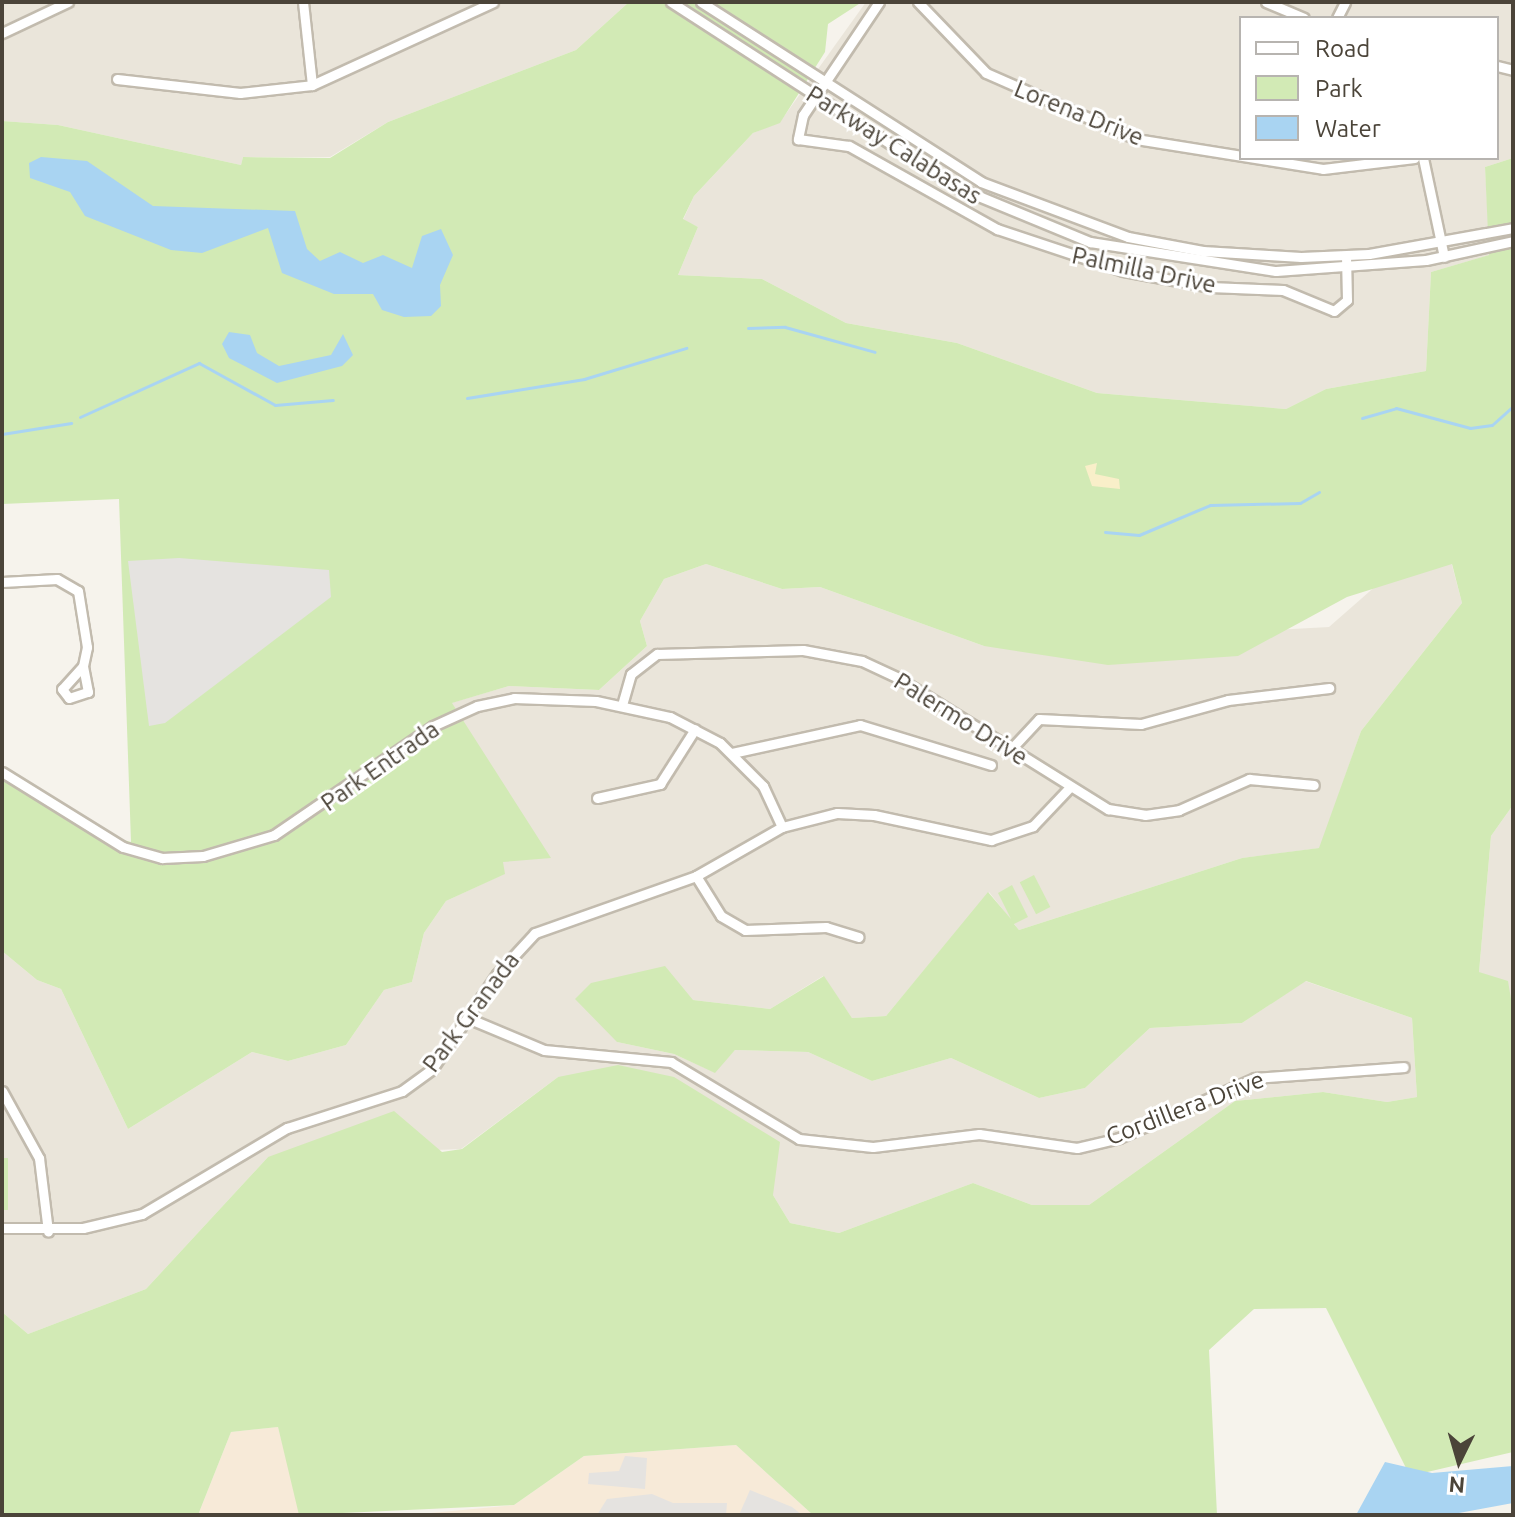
<!DOCTYPE html>
<html>
<head>
<meta charset="utf-8">
<style>
	body { margin:0 }
	#map { position:relative; width:1515px; height:1517px; overflow:hidden; background:#f6f3ec; font-family:Ubuntu,sans-serif }
	div>[style] { position:absolute }
	[style*='--x'] { left:calc(var(--x)*1px); top:calc(var(--y)*1px); width:calc(var(--w)*1px); rotate:calc(var(--a)*1deg) }
	.residential>* { inset:0; background:#eae5da }
	.commercial>* { inset:0; background:#f7ead8 }
	.green>* { inset:0; background:#d2eab5; transform-origin:0 0 }
	.sand>* { inset:0; background:#f9efc9 }
	.parking>* { inset:0; background:#e5e3e0 }
	.water>* { inset:0; background:#a9d4f2 }
	.stream>* { height:3px; margin:-1.5px; padding:0 1.5px; transform-origin:1.5px; border-radius:1.5px; background:#a9d4f2 }
	.roads { filter:drop-shadow(2px 0 #c2bbae) drop-shadow(-2px 0 #c2bbae) drop-shadow(0 2px #c2bbae) drop-shadow(0 -2px #c2bbae) }
	.minor>* { height:9px; margin:-4.5px; padding:0 4.5px; transform-origin:4.5px; border-radius:4.5px; background:#fff }
	span { translate:-50% -50%; white-space:nowrap; text-align:center; line-height:1.15; -webkit-text-stroke:6px #fff; paint-order:stroke }
	.street-label { font-size:24px; color:#4b4439 }
	.frame { position:absolute; inset:0; border:4px solid #4b4439; pointer-events:none }
	.legend { position:absolute; left:1239px; top:16px; width:260px; height:144px; box-sizing:border-box; background:#fff; border:2px solid #b7b4b0; margin:0; padding:10px 14px; list-style:none; font-size:24px; color:#4b4439 }
	.legend li { display:flex; align-items:center; gap:16px; height:40px }
	.legend b { width:40px; border:2px solid #b7b4b0 }
	.north { position:absolute; left:1419px; top:1421px; width:80px; height:80px; -webkit-text-stroke:6px #fff; paint-order:stroke; rotate:185deg; font-size:22px; font-weight:700; line-height:32px; text-align:center; color:#4b4439 }
	.north::after { content:''; display:block; margin:auto; width:28px; height:36px; background:#4b4439; clip-path:polygon(50% 0,100% 100%,50% 72%,0 100%) }
</style>
</head>
<body>
<div id="map">
	<div class="residential">
		<div style="clip-path:polygon(2px 2px,629px 2px,576px 50px,388px 122px,330px 157px,243px 157px,241px 165px,58px 125px,2px 121px)"></div>
		<div style="clip-path:polygon(evenodd,866px 2px,1513px 2px,1513px 158px,1485px 167px,1490px 255px,1431px 272px,1426px 371px,1326px 389px,1286px 409px,1097px 393px,957px 343px,846px 323px,762px 279px,678px 275px,698px 227px,683px 220px,694px 196px,753px 133px,780px 122px,866px 2px,1241px 18px,1497px 18px,1497px 158px,1241px 158px,1241px 18px)"></div>
		<div style="clip-path:polygon(1449px 554px,1462px 603px,1361px 731px,1320px 848px,1242px 858px,1019px 930px,989px 892px,886px 1016px,852px 1018px,823px 976px,770px 1009px,693px 1000px,617px 1042px,674px 1054px,714px 1072px,735px 1050px,808px 1052px,872px 1081px,951px 1058px,1039px 1098px,1085px 1088px,1150px 1028px,1242px 1023px,1305px 981px,1412px 1018px,1417px 1097px,1387px 1102px,1323px 1092px,1235px 1101px,1089px 1205px,1032px 1205px,973px 1183px,839px 1233px,790px 1223px,773px 1195px,558px 1077px,461px 1149px,268px 1157px,146px 1289px,28px 1334px,2px 1312px,2px 951px,37px 980px,61px 989px,128px 1129px,252px 1052px,288px 1061px,346px 1045px,384px 990px,412px 982px,424px 933px,446px 901px,504px 874px,451px 703px,509px 686px,599px 690px,647px 646px,640px 621px,664px 579px,706px 564px,782px 589px,820px 587px,984px 646px,1329px 627px,1402px 563px)"></div>
		<div style="clip-path:polygon(1513px 805px,1513px 1011px,1479px 972px,1491px 836px)"></div>
	</div>
	<div class="commercial">
		<div style="clip-path:polygon(278px 1427px,301px 1515px,198px 1515px,231px 1432px)"></div>
		<div style="clip-path:polygon(736px 1445px,813px 1515px,410px 1515px,514px 1505px,584px 1456px)"></div>
	</div>
	<div class="green">
		<div style="clip-path:polygon(629px 2px,862px 2px,828px 24px,825px 52px,780px 123px,753px 133px,694px 196px,683px 219px,698px 227px,678px 275px,762px 279px,846px 323px,957px 343px,1097px 393px,1286px 409px,1326px 389px,1426px 371px,1431px 272px,1489px 255px,1485px 167px,1513px 158px,1513px 805px,1491px 836px,1479px 972px,1508px 981px,1513px 1011px,1513px 1452px,1410px 1476px,1326px 1308px,1254px 1309px,1209px 1350px,1217px 1515px,813px 1515px,736px 1445px,584px 1456px,514px 1505px,299px 1515px,278px 1427px,231px 1432px,198px 1515px,2px 1515px,2px 1312px,28px 1334px,146px 1289px,268px 1157px,394px 1111px,442px 1152px,462px 1149px,558px 1077px,618px 1065px,674px 1077px,780px 1142px,773px 1195px,790px 1223px,839px 1233px,973px 1183px,1032px 1205px,1089px 1205px,1235px 1101px,1323px 1092px,1387px 1102px,1417px 1097px,1412px 1018px,1306px 981px,1242px 1023px,1150px 1028px,1085px 1088px,1039px 1098px,951px 1058px,872px 1081px,808px 1052px,735px 1050px,715px 1073px,674px 1054px,617px 1042px,575px 999px,591px 983px,665px 966px,693px 1000px,770px 1009px,824px 976px,852px 1018px,886px 1016px,988px 892px,1011px 919px,998px 893px,1012px 885px,1028px 917px,1014px 924px,1019px 930px,1242px 858px,1319px 848px,1361px 731px,1462px 603px,1452px 564px,1347px 597px,1238px 656px,1108px 665px,984px 646px,820px 587px,782px 589px,706px 564px,664px 579px,640px 621px,647px 646px,599px 690px,509px 686px,452px 703px,551px 858px,503px 862px,505px 874px,446px 901px,424px 933px,412px 982px,384px 990px,346px 1045px,288px 1061px,252px 1052px,128px 1129px,61px 989px,37px 980px,2px 951px,2px 772px,85px 829px,131px 842px,119px 499px,2px 504px,2px 121px,58px 125px,241px 165px,243px 157px,330px 158px,388px 122px,576px 50px)"></div>
		<div style="left:1034px;top:875px;width:36px;height:16px;rotate:63deg"></div>
		<div style="left:2px;top:1158px;width:6px;height:52px"></div>
	</div>
	<div class="sand">
		<div style="clip-path:polygon(1097px 463px,1095px 474px,1119px 479px,1120px 489px,1092px 486px,1085px 466px)"></div>
	</div>
	<div class="parking">
		<div style="clip-path:polygon(179px 558px,329px 570px,331px 597px,165px 723px,149px 726px,128px 561px)"></div>
		<div style="clip-path:polygon(625px 1456px,647px 1458px,645px 1489px,588px 1484px,589px 1473px,619px 1471px)"></div>
		<div style="clip-path:polygon(750px 1490px,792px 1507px,802px 1515px,739px 1515px)"></div>
		<div style="clip-path:polygon(652px 1494px,673px 1503px,727px 1503px,726px 1515px,597px 1515px,607px 1499px)"></div>
	</div>
	<div class="water">
		<div style="clip-path:polygon(41px 157px,87px 161px,153px 206px,295px 211px,307px 249px,320px 261px,340px 252px,363px 263px,383px 255px,412px 268px,422px 236px,441px 229px,453px 255px,440px 285px,441px 306px,431px 316px,404px 317px,382px 310px,373px 294px,334px 294px,282px 273px,268px 228px,202px 253px,171px 250px,85px 216px,70px 192px,30px 178px,29px 163px)"></div>
		<div style="clip-path:polygon(229px 332px,250px 335px,257px 353px,279px 366px,331px 355px,343px 334px,353px 355px,342px 366px,277px 383px,229px 358px,222px 344px)"></div>
		<div style="clip-path:polygon(1385px 1462px,1432px 1473px,1513px 1466px,1513px 1503px,1448px 1515px,1356px 1515px)"></div>
	</div>
	<div class="stream">
		<div style="--x:748;--y:328;--w:37;--a:-2"></div>
		<div style="--x:785;--y:327;--w:93;--a:15.5"></div>
		<div style="--x:467;--y:398;--w:119;--a:-9.2"></div>
		<div style="--x:584;--y:379;--w:107;--a:-16.9"></div>
		<div style="--x:80;--y:417;--w:131;--a:-24.4"></div>
		<div style="--x:199;--y:363;--w:87;--a:28.9"></div>
		<div style="--x:275;--y:405;--w:58;--a:-4.9"></div>
		<div style="--x:1362;--y:418;--w:35;--a:-16"></div>
		<div style="--x:1396;--y:408;--w:77;--a:15.1"></div>
		<div style="--x:1470;--y:428;--w:22;--a:-8"></div>
		<div style="--x:1492;--y:425;--w:28;--a:-42"></div>
		<div style="--x:2;--y:434;--w:70;--a:-9.1"></div>
		<div style="--x:1105;--y:532;--w:34;--a:5"></div>
		<div style="--x:1139;--y:535;--w:77;--a:-22.9"></div>
		<div style="--x:1210;--y:505;--w:90;--a:-1.3"></div>
		<div style="--x:1300;--y:503;--w:22;--a:-30"></div>
	</div>
	<div class="roads">
		<div class="minor">
			<div style="--x:303;--y:2;--w:83;--a:83.8"></div>
			<div style="--x:671;--y:2;--w:343;--a:32.9"></div>
			<div style="--x:959;--y:188;--w:142;--a:22.4"></div>
			<div style="--x:1090;--y:242;--w:188;--a:8.9"></div>
			<div style="--x:1276;--y:271;--w:150;--a:-4.2"></div>
			<div style="--x:1426;--y:260;--w:89;--a:-12.3"></div>
			<div style="--x:701;--y:2;--w:333;--a:32.7"></div>
			<div style="--x:981;--y:182;--w:157;--a:20.5"></div>
			<div style="--x:1128;--y:237;--w:76;--a:10.6"></div>
			<div style="--x:1203;--y:251;--w:98;--a:3.5"></div>
			<div style="--x:1301;--y:257;--w:68;--a:-2.5"></div>
			<div style="--x:1369;--y:254;--w:146;--a:-10.2"></div>
			<div style="--x:879;--y:2;--w:136;--a:123.9"></div>
			<div style="--x:803;--y:115;--w:25;--a:102"></div>
			<div style="--x:798;--y:139;--w:51;--a:7.8"></div>
			<div style="--x:849;--y:146;--w:170;--a:29.3"></div>
			<div style="--x:997;--y:229;--w:133;--a:18.4"></div>
			<div style="--x:1123;--y:271;--w:88;--a:10.4"></div>
			<div style="--x:1210;--y:287;--w:73;--a:2.4"></div>
			<div style="--x:1283;--y:290;--w:55;--a:22.4"></div>
			<div style="--x:1334;--y:311;--w:17;--a:-40"></div>
			<div style="--x:1347;--y:300;--w:44;--a:-91.3"></div>
			<div style="--x:918;--y:2;--w:98;--a:46.2"></div>
			<div style="--x:986;--y:73;--w:164;--a:23.7"></div>
			<div style="--x:1136;--y:139;--w:189;--a:9.1"></div>
			<div style="--x:1323;--y:169;--w:92;--a:-6.9"></div>
			<div style="--x:1266;--y:2;--w:41;--a:22.8"></div>
			<div style="--x:1337;--y:18;--w:18;--a:-63"></div>
			<div style="--x:2;--y:33;--w:73;--a:-25.2"></div>
			<div style="--x:1497;--y:66;--w:16;--a:14"></div>
			<div style="--x:117;--y:79;--w:124;--a:6.5"></div>
			<div style="--x:240;--y:93;--w:72;--a:-6.3"></div>
			<div style="--x:312;--y:85;--w:199;--a:-24.6"></div>
			<div style="--x:1423;--y:158;--w:101;--a:78"></div>
			<div style="--x:2;--y:582;--w:55;--a:-3.1"></div>
			<div style="--x:57;--y:579;--w:24;--a:30"></div>
			<div style="--x:78;--y:591;--w:57;--a:80.9"></div>
			<div style="--x:87;--y:647;--w:19;--a:102"></div>
			<div style="--x:83;--y:666;--w:31;--a:132"></div>
			<div style="--x:62;--y:689;--w:11;--a:52"></div>
			<div style="--x:69;--y:698;--w:20;--a:-18"></div>
			<div style="--x:88;--y:692;--w:26;--a:-101"></div>
			<div style="--x:622;--y:705;--w:32;--a:-74"></div>
			<div style="--x:631;--y:674;--w:33;--a:-38"></div>
			<div style="--x:657;--y:654;--w:146;--a:-1.6"></div>
			<div style="--x:803;--y:650;--w:60;--a:10.6"></div>
			<div style="--x:862;--y:661;--w:40;--a:25"></div>
			<div style="--x:898;--y:678;--w:248;--a:32"></div>
			<div style="--x:1108;--y:809;--w:37;--a:9"></div>
			<div style="--x:1145;--y:815;--w:34;--a:-8"></div>
			<div style="--x:1179;--y:810;--w:77;--a:-23.9"></div>
			<div style="--x:1249;--y:779;--w:65;--a:5.3"></div>
			<div style="--x:1011;--y:749;--w:41;--a:-47"></div>
			<div style="--x:1039;--y:719;--w:102;--a:2.8"></div>
			<div style="--x:1141;--y:724;--w:90;--a:-15.4"></div>
			<div style="--x:1228;--y:700;--w:102;--a:-6.8"></div>
			<div style="--x:732;--y:753;--w:131;--a:-12.3"></div>
			<div style="--x:860;--y:725;--w:137;--a:17"></div>
			<div style="--x:2;--y:772;--w:142;--a:31.8"></div>
			<div style="--x:123;--y:847;--w:41;--a:15.8"></div>
			<div style="--x:162;--y:858;--w:41;--a:-2.8"></div>
			<div style="--x:203;--y:856;--w:74;--a:-16.5"></div>
			<div style="--x:274;--y:835;--w:193;--a:-34.4"></div>
			<div style="--x:433;--y:726;--w:48;--a:-24.4"></div>
			<div style="--x:477;--y:706;--w:38;--a:-12"></div>
			<div style="--x:514;--y:698;--w:82;--a:2.1"></div>
			<div style="--x:596;--y:701;--w:76;--a:12.2"></div>
			<div style="--x:670;--y:717;--w:56;--a:27.5"></div>
			<div style="--x:720;--y:743;--w:61;--a:45"></div>
			<div style="--x:763;--y:786;--w:45;--a:65.1"></div>
			<div style="--x:597;--y:798;--w:65;--a:-12.5"></div>
			<div style="--x:660;--y:784;--w:65;--a:-57.5"></div>
			<div style="--x:696;--y:876;--w:47;--a:58"></div>
			<div style="--x:721;--y:916;--w:28;--a:30"></div>
			<div style="--x:745;--y:930;--w:81;--a:-2.1"></div>
			<div style="--x:826;--y:927;--w:34;--a:17"></div>
			<div style="--x:470;--y:1019;--w:80;--a:22.7"></div>
			<div style="--x:544;--y:1050;--w:128;--a:5.4"></div>
			<div style="--x:671;--y:1062;--w:149;--a:31"></div>
			<div style="--x:799;--y:1139;--w:74;--a:6.2"></div>
			<div style="--x:873;--y:1147;--w:107;--a:-7"></div>
			<div style="--x:979;--y:1134;--w:99;--a:8.1"></div>
			<div style="--x:1077;--y:1148;--w:43;--a:-13.4"></div>
			<div style="--x:1119;--y:1138;--w:149;--a:-23.8"></div>
			<div style="--x:1255;--y:1078;--w:149;--a:-4.2"></div>
			<div style="--x:2;--y:1091;--w:77;--a:61.1"></div>
			<div style="--x:39;--y:1158;--w:74;--a:83"></div>
			<div style="--x:2;--y:1228;--w:81;--a:0"></div>
			<div style="--x:83;--y:1228;--w:61;--a:-13.3"></div>
			<div style="--x:142;--y:1214;--w:169;--a:-30.7"></div>
			<div style="--x:287;--y:1128;--w:121;--a:-17.8"></div>
			<div style="--x:402;--y:1091;--w:37;--a:-36"></div>
			<div style="--x:432;--y:1069;--w:115;--a:-55.6"></div>
			<div style="--x:497;--y:974;--w:56;--a:-47.2"></div>
			<div style="--x:535;--y:933;--w:171;--a:-19.5"></div>
			<div style="--x:696;--y:876;--w:99;--a:-29.7"></div>
			<div style="--x:782;--y:827;--w:57;--a:-14.3"></div>
			<div style="--x:837;--y:813;--w:37;--a:3"></div>
			<div style="--x:874;--y:815;--w:120;--a:12.1"></div>
			<div style="--x:991;--y:840;--w:44;--a:-18.4"></div>
			<div style="--x:1033;--y:826;--w:52;--a:-46.5"></div>
		</div>
	</div>
	<div class="street-label">
		<span style="left:1079px;top:113px;rotate:22deg">Lorena Drive</span>
		<span style="left:894px;top:145px;rotate:32deg">Parkway Calabasas</span>
		<span style="left:1144px;top:270px;rotate:12deg">Palmilla Drive</span>
		<span style="left:961px;top:719px;rotate:32deg">Palermo Drive</span>
		<span style="left:380px;top:766px;rotate:-35deg">Park Entrada</span>
		<span style="left:471px;top:1012px;rotate:-53deg">Park Granada</span>
		<span style="left:1185px;top:1108px;rotate:-21deg">Cordillera Drive</span>
	</div>
	<div class="frame"></div>
	<ul class="legend">
	<li><b style="height:10px;background:#fff"></b>Road</li>
	<li><b style="height:22px;background:#d2eab5"></b>Park</li>
	<li><b style="height:22px;background:#a9d4f2"></b>Water</li>
	</ul>
	<div class="north">N</div>
</div>
</body>
</html>
